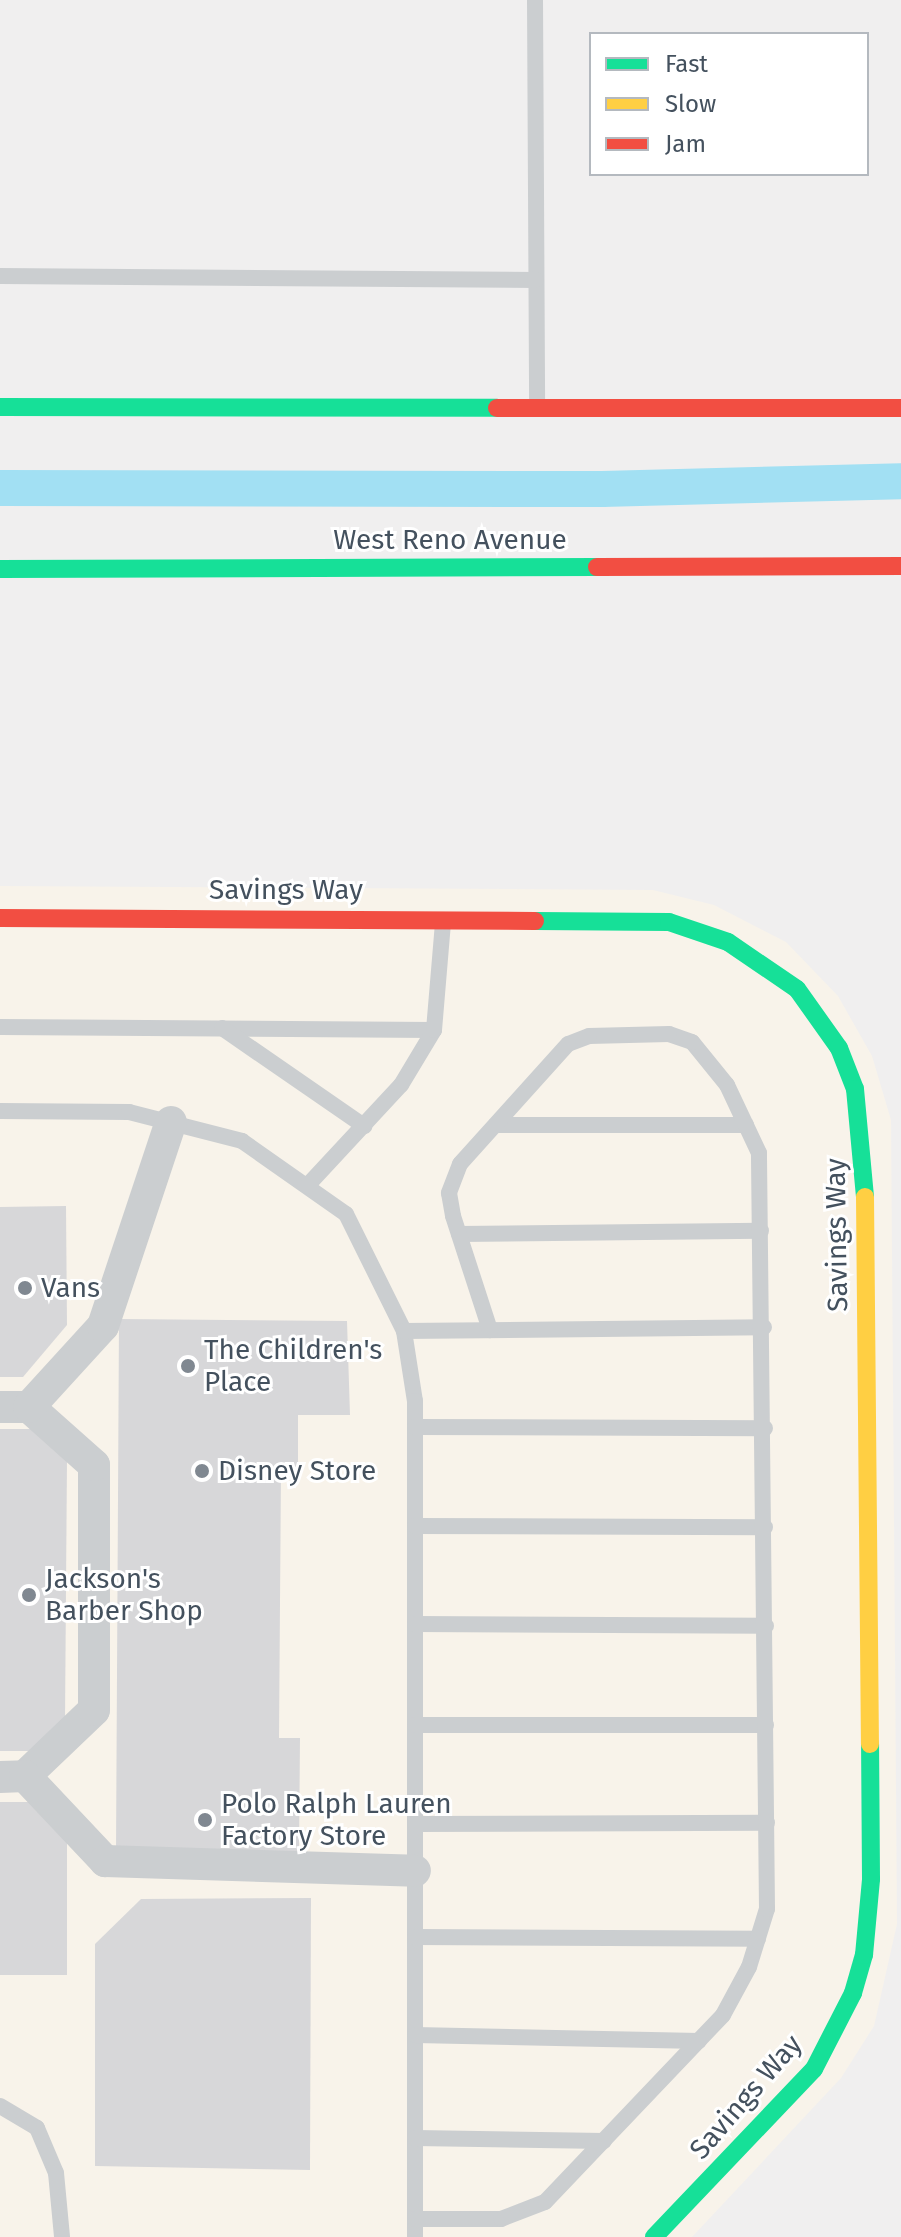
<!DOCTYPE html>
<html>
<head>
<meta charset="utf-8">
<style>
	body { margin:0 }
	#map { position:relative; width:901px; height:2237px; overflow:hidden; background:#f0efef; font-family:"Fira Sans",sans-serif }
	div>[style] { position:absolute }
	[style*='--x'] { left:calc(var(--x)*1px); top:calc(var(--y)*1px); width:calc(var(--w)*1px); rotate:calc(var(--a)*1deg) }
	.commercial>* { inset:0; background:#f8f3ea }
	.canal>* { height:36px; margin:-18px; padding:0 18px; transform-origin:18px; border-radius:18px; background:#a2e0f3 }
	.building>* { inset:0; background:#d7d7d9 }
	.lane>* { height:16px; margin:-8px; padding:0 8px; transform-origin:8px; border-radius:8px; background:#cbced0 }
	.street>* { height:32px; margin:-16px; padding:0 16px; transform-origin:16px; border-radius:16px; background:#cbced0 }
	.fast>* { height:18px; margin:-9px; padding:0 9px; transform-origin:9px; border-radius:9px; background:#16e098 }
	.slow>* { height:18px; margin:-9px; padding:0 9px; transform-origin:9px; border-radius:9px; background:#ffcf43 }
	.jam>* { height:18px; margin:-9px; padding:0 9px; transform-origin:9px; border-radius:9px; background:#f24e42 }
	.dots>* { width:22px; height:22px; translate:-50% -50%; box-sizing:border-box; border:4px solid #fff; border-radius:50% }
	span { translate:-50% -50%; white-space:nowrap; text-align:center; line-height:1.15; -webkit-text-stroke:6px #fff; paint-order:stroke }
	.street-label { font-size:28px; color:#44515e }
	.poi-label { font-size:28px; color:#44515e }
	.left { translate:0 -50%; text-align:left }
	.legend { position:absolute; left:589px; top:32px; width:280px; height:144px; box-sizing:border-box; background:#fff; border:2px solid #b4b9bf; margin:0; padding:10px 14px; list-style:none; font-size:24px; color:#44515e }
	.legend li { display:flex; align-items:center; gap:16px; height:40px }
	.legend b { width:40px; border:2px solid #b4b9bf }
</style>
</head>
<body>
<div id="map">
	<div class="commercial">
		<div style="clip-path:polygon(0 886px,653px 890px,714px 905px,786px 942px,838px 996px,872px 1056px,891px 1120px,897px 1924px,874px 2026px,841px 2078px,692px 2237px,0 2237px)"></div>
	</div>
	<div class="canal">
		<div style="--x:0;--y:488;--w:602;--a:0.1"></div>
		<div style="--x:602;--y:489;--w:299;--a:-1.5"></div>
	</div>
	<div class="building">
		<div style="clip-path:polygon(66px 1206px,67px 1325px,23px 1377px,0 1377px,0 1207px)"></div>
		<div style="clip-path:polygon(119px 1319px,347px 1321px,350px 1415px,298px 1415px,298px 1469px,281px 1469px,279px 1738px,300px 1738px,299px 1852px,116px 1852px)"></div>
		<div style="clip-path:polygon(0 1429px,33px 1429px,67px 1459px,65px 1721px,37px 1751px,0 1751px)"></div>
		<div style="clip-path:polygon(0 1802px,32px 1802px,67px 1835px,67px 1975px,0 1975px)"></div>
		<div style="clip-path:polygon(311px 1898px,310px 2170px,95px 2166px,95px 1944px,141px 1899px)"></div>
	</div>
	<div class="lane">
		<div style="--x:535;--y:0;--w:406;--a:89.7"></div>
		<div style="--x:0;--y:276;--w:536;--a:0.43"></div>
		<div style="--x:0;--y:1027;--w:434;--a:0.4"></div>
		<div style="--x:222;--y:1028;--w:173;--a:34.6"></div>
		<div style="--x:0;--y:1111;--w:129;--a:0.4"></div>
		<div style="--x:129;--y:1112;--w:117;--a:14.4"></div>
		<div style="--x:242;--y:1141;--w:127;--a:35.1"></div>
		<div style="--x:346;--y:1214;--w:131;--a:63.6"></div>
		<div style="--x:404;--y:1331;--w:71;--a:81.1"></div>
		<div style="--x:415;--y:1401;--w:836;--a:90"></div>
		<div style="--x:496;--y:1125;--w:250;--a:0"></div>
		<div style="--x:307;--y:1186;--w:138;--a:-47.1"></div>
		<div style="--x:401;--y:1085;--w:64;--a:-59"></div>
		<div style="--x:434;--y:1030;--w:107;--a:-85.2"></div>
		<div style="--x:459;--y:1234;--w:302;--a:-0.6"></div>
		<div style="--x:404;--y:1331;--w:360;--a:-0.6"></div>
		<div style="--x:415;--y:1427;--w:350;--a:0.2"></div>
		<div style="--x:415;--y:1526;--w:350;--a:0.2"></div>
		<div style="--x:415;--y:1624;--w:351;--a:0.3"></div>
		<div style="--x:415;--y:1725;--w:351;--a:0"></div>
		<div style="--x:415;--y:1824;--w:352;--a:-0.2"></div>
		<div style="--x:415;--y:1937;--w:343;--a:0.3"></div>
		<div style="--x:415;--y:2035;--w:284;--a:1.2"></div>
		<div style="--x:0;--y:2106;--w:43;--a:30.7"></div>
		<div style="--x:37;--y:2128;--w:49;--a:67.1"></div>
		<div style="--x:56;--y:2173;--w:64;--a:84.6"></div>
		<div style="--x:415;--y:2138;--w:189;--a:0.9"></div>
		<div style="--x:415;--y:2219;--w:86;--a:0"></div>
		<div style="--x:501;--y:2219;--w:47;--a:-21.1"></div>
		<div style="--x:545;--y:2202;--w:258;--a:-46.4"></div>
		<div style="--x:723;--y:2015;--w:55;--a:-61.6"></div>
		<div style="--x:749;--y:1967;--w:61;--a:-72.8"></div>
		<div style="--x:767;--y:1909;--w:756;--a:-90.61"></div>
		<div style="--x:759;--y:1153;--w:75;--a:-115.2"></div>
		<div style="--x:727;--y:1085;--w:55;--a:-129.1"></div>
		<div style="--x:692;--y:1042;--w:24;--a:-161"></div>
		<div style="--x:669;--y:1034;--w:80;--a:178.6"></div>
		<div style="--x:589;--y:1036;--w:22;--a:159"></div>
		<div style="--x:568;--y:1044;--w:161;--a:132"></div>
		<div style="--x:460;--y:1164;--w:31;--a:111"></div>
		<div style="--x:449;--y:1193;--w:23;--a:80"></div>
		<div style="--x:453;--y:1216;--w:120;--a:72"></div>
	</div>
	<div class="street">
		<div style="--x:0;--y:1407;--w:29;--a:0"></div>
		<div style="--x:25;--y:1776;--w:95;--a:-43.7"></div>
		<div style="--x:94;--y:1710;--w:245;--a:-90"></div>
		<div style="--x:94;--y:1465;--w:87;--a:-138.3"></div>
		<div style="--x:29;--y:1407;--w:110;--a:-47.6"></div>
		<div style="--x:103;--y:1326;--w:215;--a:-71.6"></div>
		<div style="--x:0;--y:1777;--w:25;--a:-2"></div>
		<div style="--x:25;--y:1776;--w:117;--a:46.7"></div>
		<div style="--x:105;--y:1861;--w:310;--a:1.8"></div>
	</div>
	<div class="fast">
		<div style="--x:0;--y:407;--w:497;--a:0.1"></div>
		<div style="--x:0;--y:569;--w:597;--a:-0.19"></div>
		<div style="--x:535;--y:921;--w:134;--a:0.4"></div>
		<div style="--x:669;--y:922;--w:62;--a:18.7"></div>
		<div style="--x:728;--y:942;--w:83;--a:34.3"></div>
		<div style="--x:797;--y:989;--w:72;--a:54.6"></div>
		<div style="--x:839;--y:1048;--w:44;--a:68.7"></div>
		<div style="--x:855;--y:1089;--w:108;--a:84.7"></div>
		<div style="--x:654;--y:2237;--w:232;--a:-46.4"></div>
		<div style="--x:814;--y:2069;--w:85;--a:-62.8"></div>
		<div style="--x:853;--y:1993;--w:40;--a:-74"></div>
		<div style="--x:864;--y:1955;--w:76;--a:-84.7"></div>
		<div style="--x:871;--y:1879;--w:135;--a:-90.4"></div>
	</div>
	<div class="slow">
		<div style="--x:865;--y:1197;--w:547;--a:89.48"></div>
	</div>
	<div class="jam">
		<div style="--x:497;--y:408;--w:404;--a:0"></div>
		<div style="--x:597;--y:567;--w:304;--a:-0.2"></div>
		<div style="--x:0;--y:918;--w:535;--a:0.32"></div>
	</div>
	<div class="dots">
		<div style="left:25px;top:1288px;background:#808891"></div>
		<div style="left:188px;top:1366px;background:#808891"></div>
		<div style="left:202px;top:1471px;background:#808891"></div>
		<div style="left:29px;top:1595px;background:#808891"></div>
		<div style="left:205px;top:1820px;background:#808891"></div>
	</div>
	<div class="street-label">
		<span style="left:450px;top:540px">West Reno Avenue</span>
		<span style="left:286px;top:890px">Savings Way</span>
		<span style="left:837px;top:1235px;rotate:-91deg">Savings Way</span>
		<span style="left:746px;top:2097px;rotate:-49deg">Savings Way</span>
	</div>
	<div class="poi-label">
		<span class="left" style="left:41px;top:1288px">Vans</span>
		<span class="left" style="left:204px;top:1366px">The Children's<br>Place</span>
		<span class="left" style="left:218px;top:1471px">Disney Store</span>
		<span class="left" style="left:45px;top:1595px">Jackson's<br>Barber Shop</span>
		<span class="left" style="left:221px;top:1820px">Polo Ralph Lauren<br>Factory Store</span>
	</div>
	<ul class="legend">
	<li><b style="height:10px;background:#16e098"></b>Fast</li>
	<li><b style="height:10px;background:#ffcf43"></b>Slow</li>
	<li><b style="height:10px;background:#f24e42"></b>Jam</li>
	</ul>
</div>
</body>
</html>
